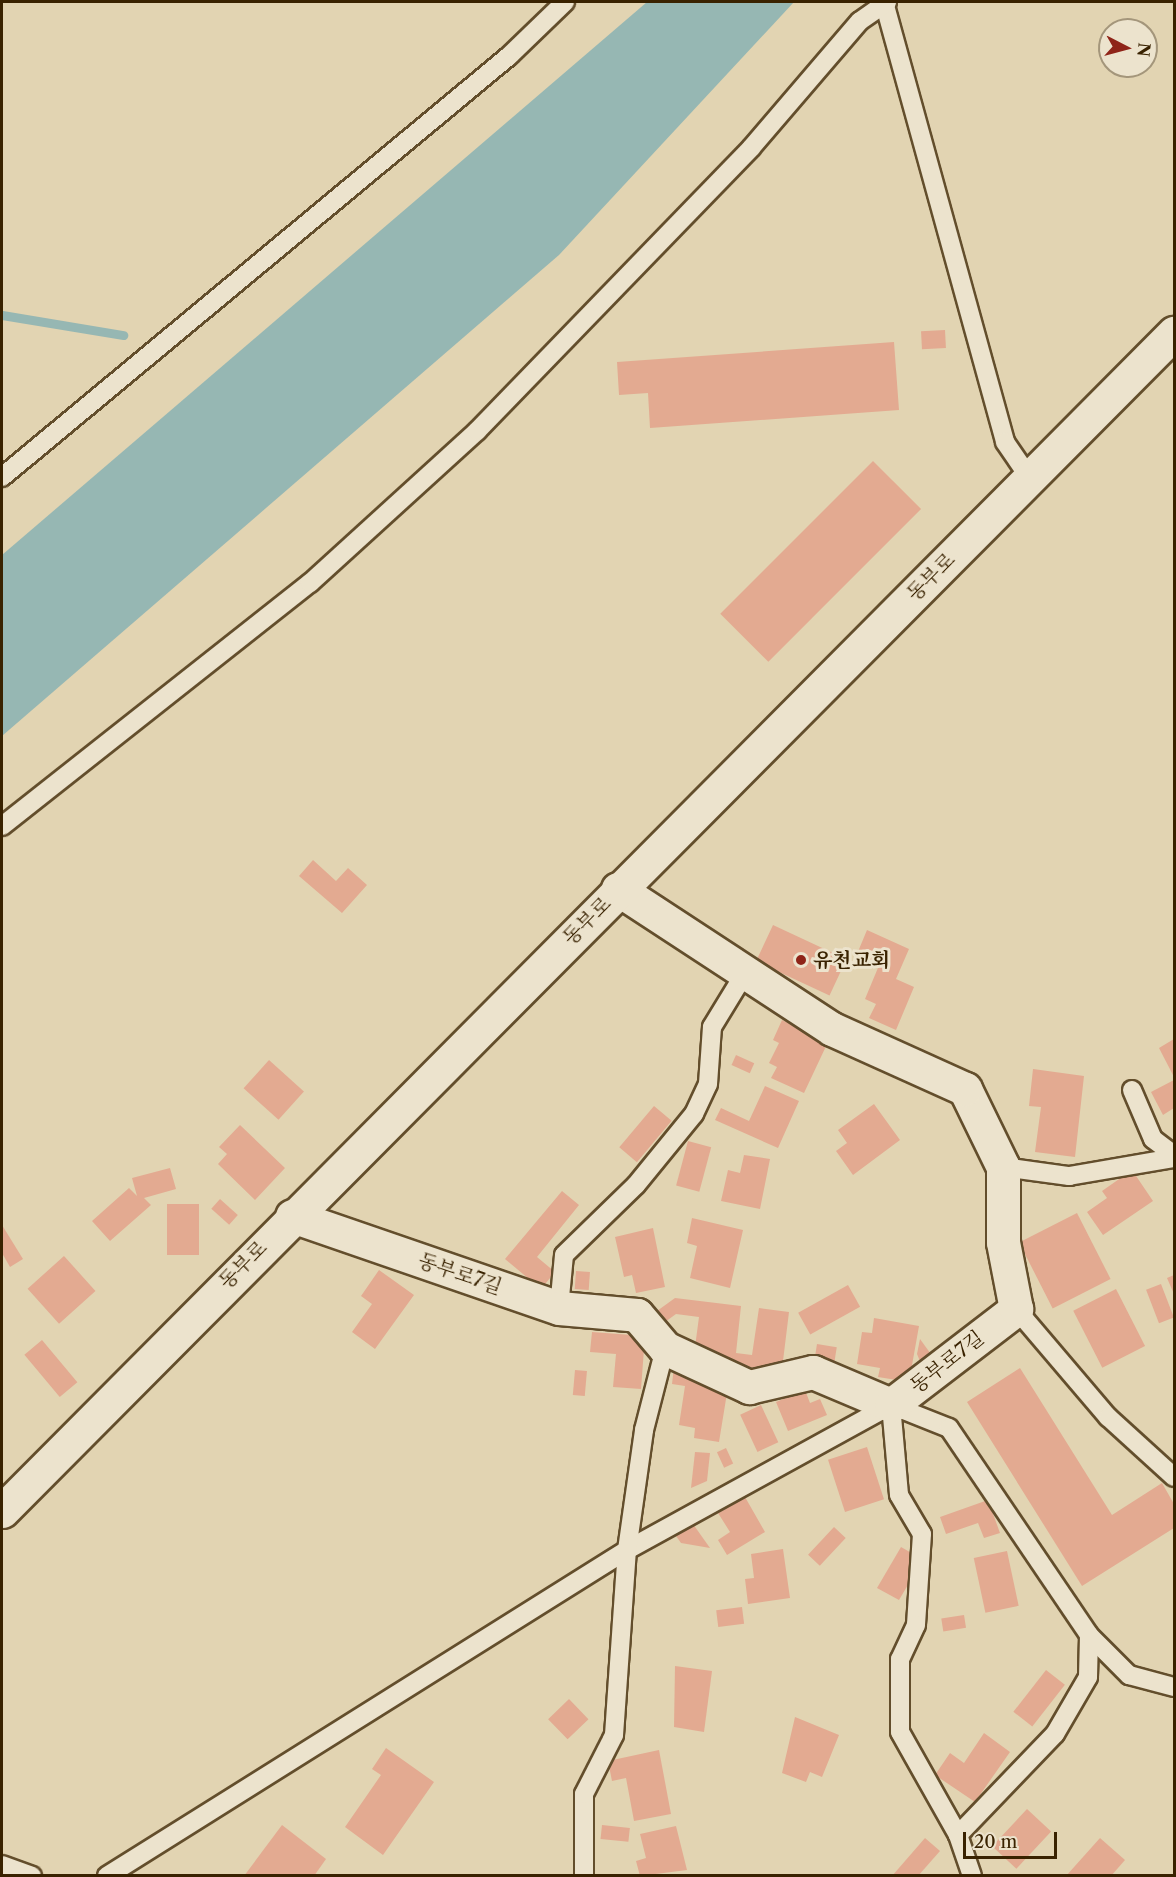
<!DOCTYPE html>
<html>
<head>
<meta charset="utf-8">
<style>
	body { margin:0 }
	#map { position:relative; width:1176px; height:1877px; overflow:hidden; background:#e2d4b2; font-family:"Libre Caslon Text","Noto Serif KR",serif }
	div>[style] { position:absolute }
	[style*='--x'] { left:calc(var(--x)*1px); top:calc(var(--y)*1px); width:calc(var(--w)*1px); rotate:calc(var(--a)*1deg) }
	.water>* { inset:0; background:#96b7b3 }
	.stream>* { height:9px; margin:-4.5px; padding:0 4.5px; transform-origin:4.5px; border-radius:4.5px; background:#96b7b3 }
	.building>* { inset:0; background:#e3aa91; transform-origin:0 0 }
	.roads { filter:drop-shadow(2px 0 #634e2c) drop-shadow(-2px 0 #634e2c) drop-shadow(0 2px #634e2c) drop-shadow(0 -2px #634e2c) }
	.service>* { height:18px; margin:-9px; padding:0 9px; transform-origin:9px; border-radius:9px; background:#ece3cd }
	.minor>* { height:33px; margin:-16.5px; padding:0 16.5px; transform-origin:16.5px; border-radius:16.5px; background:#ece3cd }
	.tertiary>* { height:33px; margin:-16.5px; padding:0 16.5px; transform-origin:16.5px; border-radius:16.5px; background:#ece3cd }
	.dots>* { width:16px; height:16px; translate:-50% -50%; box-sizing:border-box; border:3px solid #ece3cd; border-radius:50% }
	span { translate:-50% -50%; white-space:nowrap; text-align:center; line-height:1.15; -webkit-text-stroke:6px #ece3cd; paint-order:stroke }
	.street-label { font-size:20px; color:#392200 }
	.poi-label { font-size:20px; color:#392200; font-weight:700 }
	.left { translate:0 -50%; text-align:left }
	.frame { position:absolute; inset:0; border:3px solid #392200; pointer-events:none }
	.north { position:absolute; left:1098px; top:18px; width:60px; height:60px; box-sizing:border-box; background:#ece3cd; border:2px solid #a4967b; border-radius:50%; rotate:96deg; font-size:16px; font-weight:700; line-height:24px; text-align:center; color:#392200 }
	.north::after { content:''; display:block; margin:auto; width:21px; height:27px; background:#8f2418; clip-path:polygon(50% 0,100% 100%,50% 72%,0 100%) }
	.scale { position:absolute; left:963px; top:1832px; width:94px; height:27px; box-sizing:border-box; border:3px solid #392200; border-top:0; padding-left:8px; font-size:18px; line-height:21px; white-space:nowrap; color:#392200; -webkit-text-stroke:4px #ece3cd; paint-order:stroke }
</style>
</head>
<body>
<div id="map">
	<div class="water">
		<div style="clip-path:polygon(647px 2px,794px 2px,559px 255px,2px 736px,2px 555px)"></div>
	</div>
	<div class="stream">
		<div style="--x:2;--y:315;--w:123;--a:9.4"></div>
	</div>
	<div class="building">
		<div style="left:945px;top:330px;width:18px;height:24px;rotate:87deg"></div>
		<div style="clip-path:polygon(894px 342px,899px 410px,650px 428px,648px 393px,619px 395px,617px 362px)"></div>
		<div style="left:873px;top:461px;width:68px;height:216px;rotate:45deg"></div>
		<div style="clip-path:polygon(313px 860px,336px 881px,348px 868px,367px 885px,342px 913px,299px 876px)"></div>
		<div style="left:773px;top:925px;width:81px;height:40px;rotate:25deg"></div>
		<div style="clip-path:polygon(867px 930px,909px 949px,896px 979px,914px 987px,896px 1030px,869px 1018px,876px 1004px,865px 999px,880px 963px,857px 954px)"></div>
		<div style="clip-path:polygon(782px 1020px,828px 1042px,804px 1093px,771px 1078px,777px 1067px,769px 1063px,779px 1043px,773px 1040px)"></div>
		<div style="clip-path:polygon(1174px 1039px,1174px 1077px,1159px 1048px)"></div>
		<div style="left:736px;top:1055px;width:20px;height:11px;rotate:24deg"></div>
		<div style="left:269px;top:1060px;width:47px;height:38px;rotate:42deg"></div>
		<div style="clip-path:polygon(1033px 1069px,1084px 1076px,1075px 1157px,1035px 1152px,1041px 1107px,1029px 1106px)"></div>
		<div style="clip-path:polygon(1174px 1080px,1174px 1108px,1163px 1115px,1151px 1092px)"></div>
		<div style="clip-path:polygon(765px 1086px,799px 1101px,778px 1148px,715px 1120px,721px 1108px,749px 1121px)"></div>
		<div style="clip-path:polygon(874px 1104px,900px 1140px,853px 1175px,836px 1151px,847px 1143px,838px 1130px)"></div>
		<div style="left:654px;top:1106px;width:23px;height:54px;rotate:40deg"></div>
		<div style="clip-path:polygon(240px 1125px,285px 1168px,255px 1200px,218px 1164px,227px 1154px,219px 1147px)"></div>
		<div style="left:688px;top:1141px;width:24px;height:46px;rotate:15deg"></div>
		<div style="clip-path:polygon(744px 1155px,770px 1159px,760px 1209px,721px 1201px,728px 1170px,740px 1173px)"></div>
		<div style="clip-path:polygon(170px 1168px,176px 1189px,144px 1198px,151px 1205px,110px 1241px,92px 1221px,129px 1188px,137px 1196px,132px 1178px)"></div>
		<div style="clip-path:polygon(1132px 1170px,1153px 1201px,1103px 1235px,1087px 1212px,1107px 1198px,1102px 1191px)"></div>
		<div style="clip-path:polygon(562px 1191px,579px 1205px,537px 1257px,555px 1272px,541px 1289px,505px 1259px)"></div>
		<div style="left:220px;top:1199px;width:24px;height:13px;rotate:42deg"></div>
		<div style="left:167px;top:1204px;width:32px;height:51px"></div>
		<div style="left:1077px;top:1213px;width:74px;height:65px;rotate:63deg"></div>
		<div style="clip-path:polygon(692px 1218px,743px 1230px,730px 1288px,690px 1278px,697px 1246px,687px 1243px)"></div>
		<div style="clip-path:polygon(2px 1225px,23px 1259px,10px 1267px,2px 1253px)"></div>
		<div style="clip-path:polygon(653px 1228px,665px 1287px,636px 1293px,632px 1275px,624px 1277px,615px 1237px)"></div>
		<div style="left:64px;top:1256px;width:47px;height:49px;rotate:48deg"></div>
		<div style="clip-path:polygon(379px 1270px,414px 1295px,375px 1349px,352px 1332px,372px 1304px,361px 1296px)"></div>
		<div style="left:576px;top:1271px;width:14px;height:18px;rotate:4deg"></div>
		<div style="clip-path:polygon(1174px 1275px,1174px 1294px,1167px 1278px)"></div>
		<div style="left:1161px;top:1284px;width:36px;height:16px;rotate:69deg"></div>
		<div style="left:848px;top:1285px;width:25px;height:57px;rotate:61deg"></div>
		<div style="left:1116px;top:1289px;width:64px;height:48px;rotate:63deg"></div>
		<div style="clip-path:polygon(675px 1298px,741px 1306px,736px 1353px,752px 1355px,759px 1308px,789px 1312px,783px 1361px,765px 1370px,719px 1362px,695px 1347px,699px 1317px,676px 1314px,665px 1322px,657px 1311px)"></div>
		<div style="clip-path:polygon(874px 1318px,919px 1326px,909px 1382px,878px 1377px,880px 1368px,857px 1364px,862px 1332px,872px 1333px)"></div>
		<div style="clip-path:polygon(592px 1332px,645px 1336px,641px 1389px,613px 1387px,616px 1354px,590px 1352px)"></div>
		<div style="clip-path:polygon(920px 1339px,933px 1357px,922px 1366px,917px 1354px)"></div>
		<div style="left:42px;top:1340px;width:55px;height:23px;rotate:50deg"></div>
		<div style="left:817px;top:1344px;width:20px;height:16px;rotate:9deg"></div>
		<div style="clip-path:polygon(674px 1367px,727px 1393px,719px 1442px,694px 1438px,695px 1428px,679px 1425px,685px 1386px,672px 1384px)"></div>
		<div style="clip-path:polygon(1020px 1368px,1112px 1515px,1162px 1483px,1174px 1504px,1174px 1528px,1082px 1586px,967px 1402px)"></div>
		<div style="left:575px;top:1370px;width:12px;height:25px;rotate:5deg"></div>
		<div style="clip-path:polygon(805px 1390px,810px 1403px,820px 1399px,827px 1415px,788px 1431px,776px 1402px)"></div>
		<div style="left:761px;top:1405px;width:41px;height:23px;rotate:65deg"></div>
		<div style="left:867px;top:1447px;width:55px;height:41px;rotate:72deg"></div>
		<div style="left:726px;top:1448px;width:17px;height:10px;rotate:65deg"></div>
		<div style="clip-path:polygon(695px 1452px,710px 1453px,707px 1481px,691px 1488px)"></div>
		<div style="clip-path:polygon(745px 1497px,765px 1532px,727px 1555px,718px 1540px,730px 1532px,718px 1513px)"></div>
		<div style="clip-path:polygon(988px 1500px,1000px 1533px,984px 1538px,978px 1523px,946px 1534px,940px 1517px)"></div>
		<div style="clip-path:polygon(693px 1524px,710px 1548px,681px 1543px,676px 1536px)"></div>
		<div style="left:834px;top:1527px;width:16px;height:38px;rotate:43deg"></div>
		<div style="clip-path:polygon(901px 1547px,915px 1555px,915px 1573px,899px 1600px,877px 1588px)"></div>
		<div style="clip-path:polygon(783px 1549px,790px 1598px,748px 1604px,745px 1579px,754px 1578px,751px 1554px)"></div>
		<div style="left:1007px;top:1551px;width:56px;height:34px;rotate:78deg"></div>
		<div style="left:742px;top:1607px;width:17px;height:26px;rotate:83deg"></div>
		<div style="left:964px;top:1615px;width:13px;height:23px;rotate:81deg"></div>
		<div style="clip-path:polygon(675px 1666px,712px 1671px,704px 1732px,674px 1727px)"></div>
		<div style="left:1046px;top:1670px;width:24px;height:53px;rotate:38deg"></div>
		<div style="left:569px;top:1699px;width:28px;height:29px;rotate:46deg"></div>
		<div style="clip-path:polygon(795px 1717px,839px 1735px,822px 1777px,810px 1772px,806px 1782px,782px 1773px)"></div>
		<div style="clip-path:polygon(984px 1733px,1010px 1752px,975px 1802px,935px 1775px,950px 1753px,964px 1763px)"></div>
		<div style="clip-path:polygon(386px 1748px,434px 1782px,383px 1855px,345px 1827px,381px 1775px,372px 1769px)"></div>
		<div style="clip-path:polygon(659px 1750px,671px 1814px,634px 1821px,626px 1778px,612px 1781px,608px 1761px)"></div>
		<div style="left:1027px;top:1809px;width:33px;height:51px;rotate:43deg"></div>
		<div style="clip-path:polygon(282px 1825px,326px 1859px,314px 1876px,244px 1876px)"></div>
		<div style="left:602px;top:1825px;width:28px;height:14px;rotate:6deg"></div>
		<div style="clip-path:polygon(676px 1826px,687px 1870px,640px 1876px,636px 1861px,646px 1858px,640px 1834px)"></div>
		<div style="clip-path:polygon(925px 1838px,940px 1851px,918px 1876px,892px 1876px)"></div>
		<div style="clip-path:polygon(1100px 1838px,1125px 1860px,1111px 1876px,1066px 1876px)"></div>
	</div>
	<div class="roads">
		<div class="service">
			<div style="--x:884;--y:2;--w:456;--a:74.6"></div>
			<div style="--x:1005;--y:442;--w:42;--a:55.6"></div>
			<div style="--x:2;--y:477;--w:659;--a:-39.71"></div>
			<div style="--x:509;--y:56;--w:78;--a:-44"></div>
			<div style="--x:2;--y:826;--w:392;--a:-38.3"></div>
			<div style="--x:310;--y:583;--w:226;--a:-42.3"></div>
			<div style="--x:477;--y:431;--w:394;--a:-45.9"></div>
			<div style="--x:751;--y:148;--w:167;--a:-49.4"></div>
			<div style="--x:860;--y:21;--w:33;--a:-35"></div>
			<div style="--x:1132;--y:1090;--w:53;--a:66.8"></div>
			<div style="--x:1153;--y:1139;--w:26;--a:37"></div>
			<div style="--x:1003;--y:1167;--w:67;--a:7.8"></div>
			<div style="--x:1069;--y:1176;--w:107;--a:-9.7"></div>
			<div style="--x:559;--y:1308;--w:53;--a:-84.6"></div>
			<div style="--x:564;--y:1255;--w:100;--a:-44.2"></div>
			<div style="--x:636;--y:1185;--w:92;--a:-50.8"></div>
			<div style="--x:694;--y:1114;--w:33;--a:-65"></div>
			<div style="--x:708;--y:1084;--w:57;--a:-86"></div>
			<div style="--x:712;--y:1027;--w:63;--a:-58.6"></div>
			<div style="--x:1016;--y:1309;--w:142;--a:49.6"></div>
			<div style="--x:1108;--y:1417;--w:89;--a:42.3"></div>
			<div style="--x:891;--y:1405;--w:90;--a:84.9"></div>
			<div style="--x:899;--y:1495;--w:45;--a:59.5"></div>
			<div style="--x:922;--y:1534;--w:91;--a:93.8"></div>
			<div style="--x:916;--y:1625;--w:38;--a:115"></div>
			<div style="--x:900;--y:1659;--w:73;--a:90"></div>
			<div style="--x:900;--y:1732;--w:118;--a:60.6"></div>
			<div style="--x:958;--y:1835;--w:43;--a:71.1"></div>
			<div style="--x:958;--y:1835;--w:140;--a:-46.2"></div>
			<div style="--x:1055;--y:1734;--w:66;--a:-59.9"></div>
			<div style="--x:1088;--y:1677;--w:42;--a:-88.6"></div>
			<div style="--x:2;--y:1865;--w:32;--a:20"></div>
			<div style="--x:107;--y:1876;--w:614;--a:-32.08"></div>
			<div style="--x:627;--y:1550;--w:301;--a:-28.8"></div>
			<div style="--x:891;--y:1405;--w:62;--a:21.6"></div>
			<div style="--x:949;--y:1428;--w:250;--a:55.9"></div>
			<div style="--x:1089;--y:1635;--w:57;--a:45"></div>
			<div style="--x:1129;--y:1675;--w:47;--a:14.9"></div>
			<div style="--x:584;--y:1876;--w:82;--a:-90"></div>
			<div style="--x:584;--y:1794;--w:66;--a:-63"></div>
			<div style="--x:614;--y:1735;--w:185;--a:-86"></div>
			<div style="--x:627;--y:1550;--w:121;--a:-81.9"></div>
			<div style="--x:644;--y:1430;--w:85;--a:-75.6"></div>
		</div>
		<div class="minor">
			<div style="--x:292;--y:1216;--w:282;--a:19"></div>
			<div style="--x:559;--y:1308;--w:78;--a:5.1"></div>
			<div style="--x:637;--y:1315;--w:43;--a:49.7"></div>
			<div style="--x:665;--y:1348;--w:93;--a:24.9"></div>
			<div style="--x:749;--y:1387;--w:66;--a:-13.2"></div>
			<div style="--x:813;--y:1372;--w:85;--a:22.9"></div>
			<div style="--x:891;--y:1405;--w:158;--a:-37.5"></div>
			<div style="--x:1016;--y:1309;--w:68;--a:-101"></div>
			<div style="--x:1003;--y:1242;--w:75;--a:-90"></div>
			<div style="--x:1003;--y:1167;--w:87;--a:-116"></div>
			<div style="--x:965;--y:1089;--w:146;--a:-155.7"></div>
			<div style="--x:832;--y:1029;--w:256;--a:-146.8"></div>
		</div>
		<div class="tertiary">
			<div style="--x:2;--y:1511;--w:1662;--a:-45.15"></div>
		</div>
	</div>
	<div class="dots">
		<div style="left:801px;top:960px;background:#8f2418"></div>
	</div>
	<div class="street-label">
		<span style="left:931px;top:577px;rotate:-45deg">동부로</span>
		<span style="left:587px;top:921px;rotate:-45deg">동부로</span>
		<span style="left:243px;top:1265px;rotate:-45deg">동부로</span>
		<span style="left:460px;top:1274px;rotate:19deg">동부로7길</span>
		<span style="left:947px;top:1362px;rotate:-38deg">동부로7길</span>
	</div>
	<div class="poi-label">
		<span class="left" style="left:813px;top:960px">유천교회</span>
	</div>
	<div class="frame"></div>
	<div class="north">N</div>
	<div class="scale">20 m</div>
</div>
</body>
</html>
